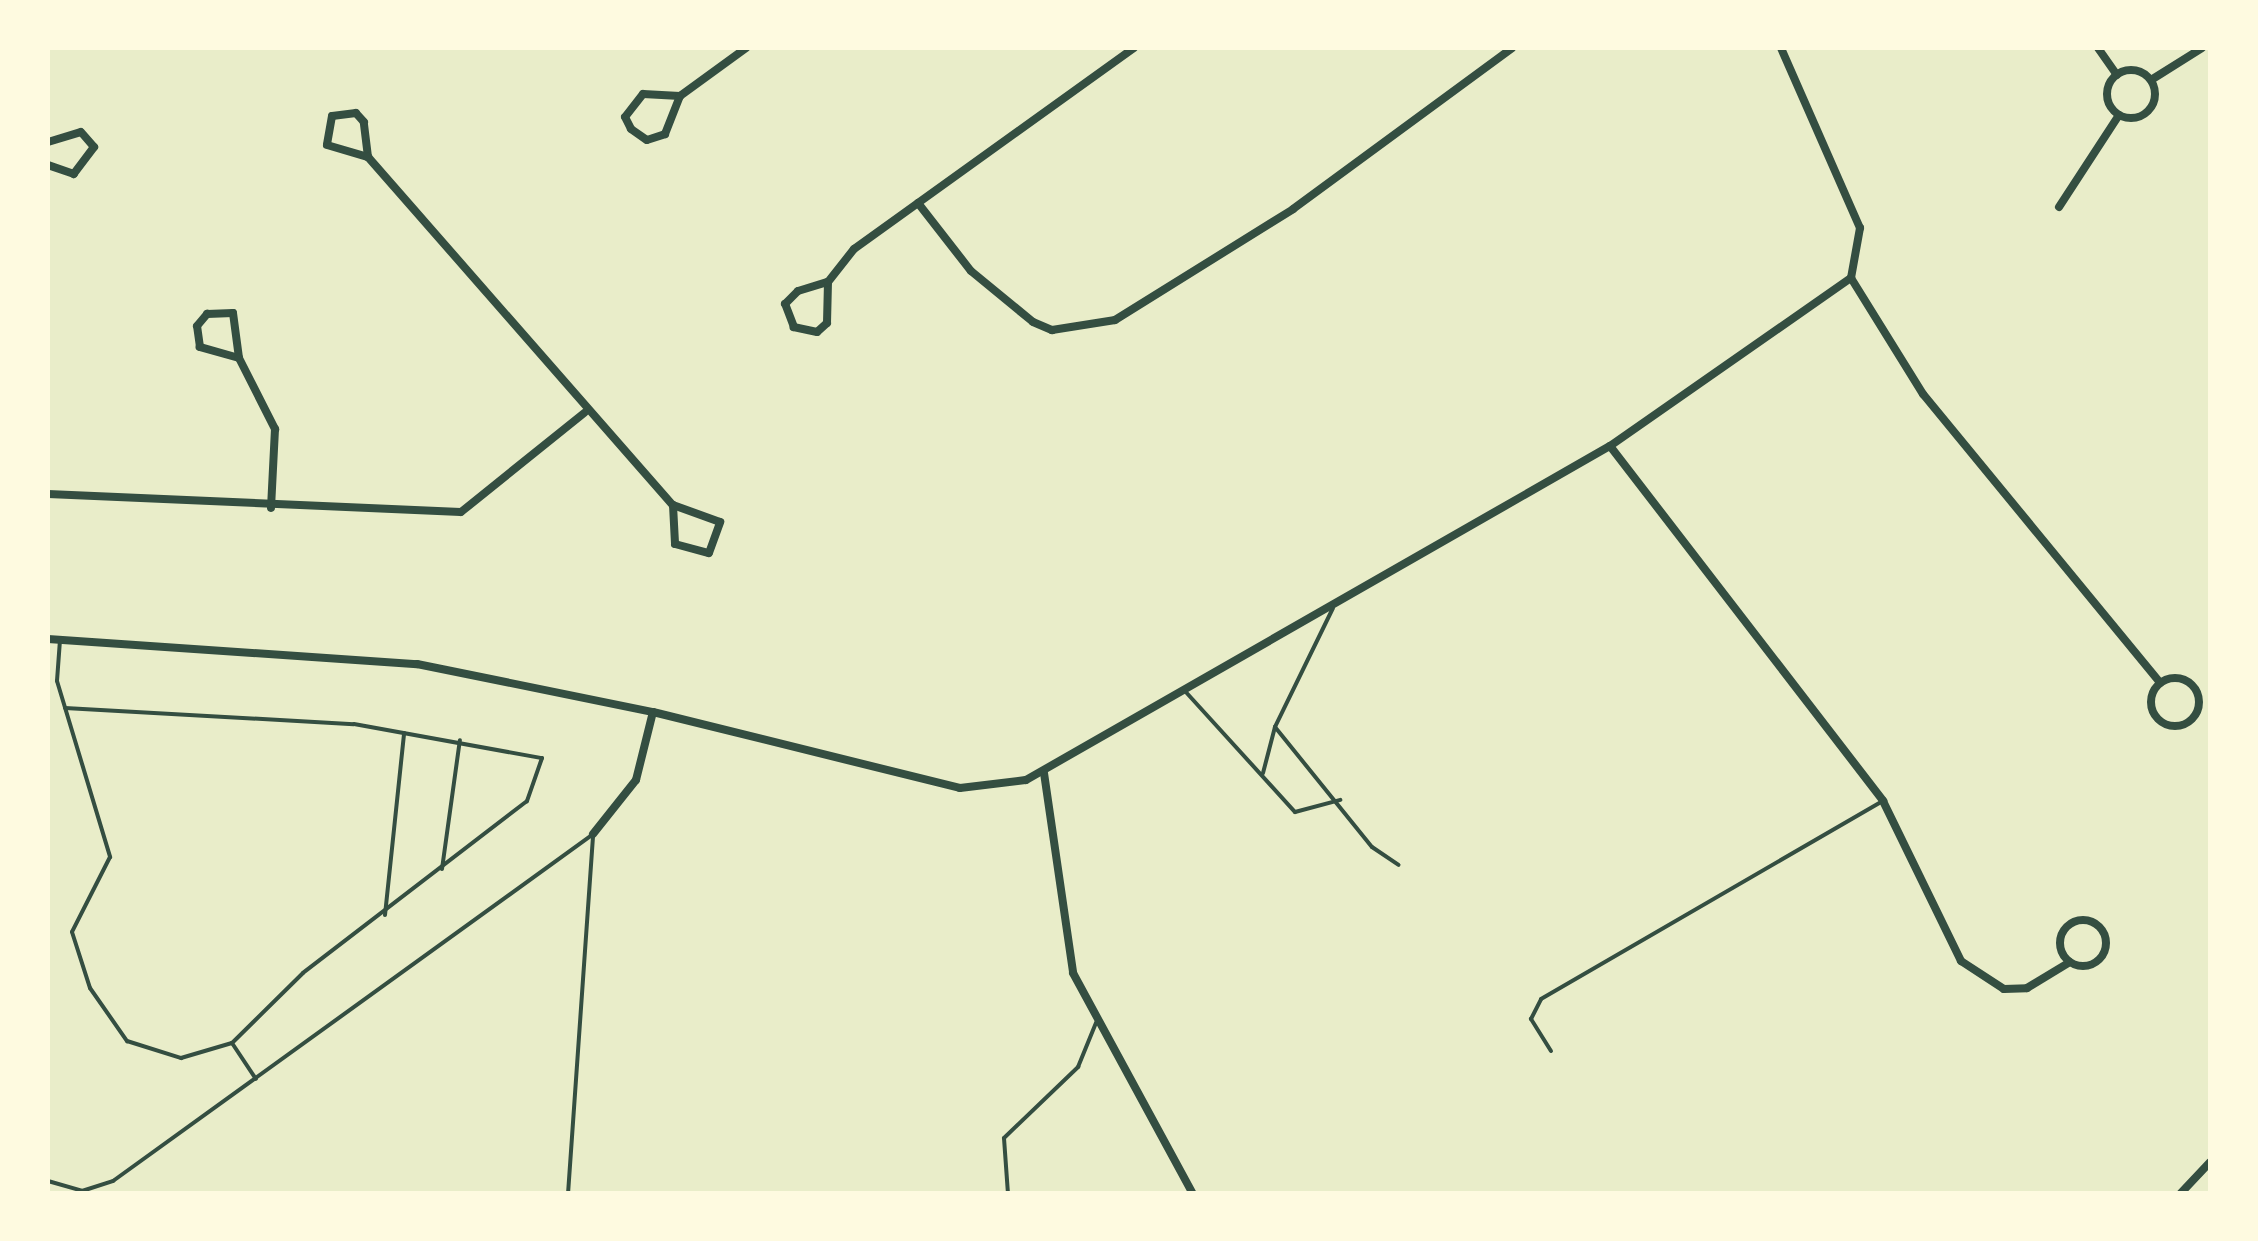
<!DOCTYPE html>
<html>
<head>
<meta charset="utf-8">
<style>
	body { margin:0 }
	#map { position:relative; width:2258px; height:1241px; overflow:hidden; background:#e9edc9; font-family:Commissioner,sans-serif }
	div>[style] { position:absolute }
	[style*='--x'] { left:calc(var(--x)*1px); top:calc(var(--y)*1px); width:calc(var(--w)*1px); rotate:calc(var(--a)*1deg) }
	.service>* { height:4px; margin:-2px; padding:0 2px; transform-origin:2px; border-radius:2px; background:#344e41 }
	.minor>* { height:8px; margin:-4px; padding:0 4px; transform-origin:4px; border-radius:4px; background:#344e41 }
	.minor>.ring { margin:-4px; padding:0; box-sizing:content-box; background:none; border:8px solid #344e41; border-radius:50% }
	span { translate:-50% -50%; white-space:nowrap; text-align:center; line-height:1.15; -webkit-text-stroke:8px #fefae0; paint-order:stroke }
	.frame { position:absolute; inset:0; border:50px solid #fefae0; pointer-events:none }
</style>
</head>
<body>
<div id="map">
	<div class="service">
		<div style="--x:1333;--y:608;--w:132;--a:116"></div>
		<div style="--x:1275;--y:727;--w:154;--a:51.1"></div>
		<div style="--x:1372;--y:847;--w:32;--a:34"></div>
		<div style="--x:60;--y:640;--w:41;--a:94.2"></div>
		<div style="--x:57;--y:681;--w:184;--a:73.2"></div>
		<div style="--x:110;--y:857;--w:84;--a:116.9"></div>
		<div style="--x:72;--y:932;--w:59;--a:72.2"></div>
		<div style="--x:90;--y:988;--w:65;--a:55.1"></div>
		<div style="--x:127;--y:1041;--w:57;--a:17.5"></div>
		<div style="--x:181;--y:1058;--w:53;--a:-16.4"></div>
		<div style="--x:232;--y:1043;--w:43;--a:56.3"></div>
		<div style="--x:1184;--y:690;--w:165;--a:47.7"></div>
		<div style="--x:1295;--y:812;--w:47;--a:-14.9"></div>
		<div style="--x:65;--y:708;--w:289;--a:3.2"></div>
		<div style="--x:354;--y:724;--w:191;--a:10.3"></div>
		<div style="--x:542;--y:758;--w:46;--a:109.2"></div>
		<div style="--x:527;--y:801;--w:282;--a:142.5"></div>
		<div style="--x:303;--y:973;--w:100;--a:135.4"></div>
		<div style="--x:1263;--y:773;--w:48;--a:-75.4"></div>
		<div style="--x:442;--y:869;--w:130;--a:-82.1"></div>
		<div style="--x:385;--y:915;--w:183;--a:-84"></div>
		<div style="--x:1551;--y:1051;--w:38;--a:-122"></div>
		<div style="--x:1531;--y:1019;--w:22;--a:-63"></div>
		<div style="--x:1541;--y:999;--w:395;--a:-30.1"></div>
		<div style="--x:48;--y:1181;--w:35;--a:16"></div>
		<div style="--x:82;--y:1191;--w:33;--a:-18"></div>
		<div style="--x:113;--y:1181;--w:591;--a:-35.84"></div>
		<div style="--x:568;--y:1194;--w:361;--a:-86"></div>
		<div style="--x:1008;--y:1194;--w:56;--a:-94.1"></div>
		<div style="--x:1004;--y:1138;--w:103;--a:-43.8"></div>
		<div style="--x:1078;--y:1067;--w:48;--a:-67.8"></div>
	</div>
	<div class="minor">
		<div style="--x:2098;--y:48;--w:33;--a:55"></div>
		<div class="ring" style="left:2107px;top:70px;width:40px;height:40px"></div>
		<div style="--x:2151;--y:80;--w:60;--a:-32.1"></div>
		<div style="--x:680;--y:96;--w:37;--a:-177"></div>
		<div style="--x:643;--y:94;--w:29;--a:128"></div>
		<div style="--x:625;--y:117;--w:13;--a:63"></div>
		<div style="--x:631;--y:129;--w:19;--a:35"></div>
		<div style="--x:647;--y:140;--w:19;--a:-18"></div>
		<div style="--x:665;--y:134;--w:41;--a:-68.5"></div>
		<div style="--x:680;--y:96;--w:82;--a:-36"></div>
		<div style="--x:48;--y:142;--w:34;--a:-17"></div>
		<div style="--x:81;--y:132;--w:20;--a:49"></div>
		<div style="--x:94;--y:147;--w:34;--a:127"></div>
		<div style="--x:74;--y:174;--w:28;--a:-161"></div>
		<div style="--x:368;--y:157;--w:35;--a:-97"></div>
		<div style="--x:364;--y:122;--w:12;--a:-132"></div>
		<div style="--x:356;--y:113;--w:24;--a:173"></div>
		<div style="--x:332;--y:116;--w:29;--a:100"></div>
		<div style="--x:327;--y:145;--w:43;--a:16.3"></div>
		<div style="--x:368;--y:157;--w:463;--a:48.8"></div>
		<div style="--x:673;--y:505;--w:39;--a:87"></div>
		<div style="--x:675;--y:544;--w:35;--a:15"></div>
		<div style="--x:709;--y:553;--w:33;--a:-70"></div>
		<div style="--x:720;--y:522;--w:50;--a:-160.1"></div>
		<div style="--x:918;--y:203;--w:86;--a:52.1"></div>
		<div style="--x:971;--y:271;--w:80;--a:39.4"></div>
		<div style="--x:1033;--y:322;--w:21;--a:23"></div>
		<div style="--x:1052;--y:330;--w:64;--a:-9"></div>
		<div style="--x:1115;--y:320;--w:210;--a:-31.9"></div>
		<div style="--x:1293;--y:209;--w:272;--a:-36.3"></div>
		<div style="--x:2059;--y:207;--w:110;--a:-56.9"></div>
		<div style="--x:1851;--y:278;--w:137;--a:58.2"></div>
		<div style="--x:1923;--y:394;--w:374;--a:50.6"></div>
		<div style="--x:828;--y:282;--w:41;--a:91.4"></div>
		<div style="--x:827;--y:323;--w:13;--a:138"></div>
		<div style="--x:817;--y:332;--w:24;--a:-168"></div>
		<div style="--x:794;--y:327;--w:25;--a:-111"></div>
		<div style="--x:785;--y:304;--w:18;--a:-45"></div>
		<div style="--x:798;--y:291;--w:31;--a:-17"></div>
		<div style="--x:828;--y:282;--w:42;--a:-51.8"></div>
		<div style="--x:854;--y:249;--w:345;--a:-35.7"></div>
		<div style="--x:239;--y:358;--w:41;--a:-164.2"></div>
		<div style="--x:200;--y:347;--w:21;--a:-98"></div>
		<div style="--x:197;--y:326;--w:16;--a:-50"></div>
		<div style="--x:207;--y:314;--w:26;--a:-2"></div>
		<div style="--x:233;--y:313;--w:45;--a:82.4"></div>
		<div style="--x:239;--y:358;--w:80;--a:63.1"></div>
		<div style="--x:275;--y:429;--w:79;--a:92.9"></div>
		<div style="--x:1610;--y:446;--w:448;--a:52.4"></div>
		<div style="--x:1883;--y:801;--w:178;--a:64"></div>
		<div style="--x:1961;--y:961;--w:51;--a:33.1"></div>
		<div style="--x:2004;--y:989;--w:23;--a:-2"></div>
		<div style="--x:2027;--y:988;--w:50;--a:-31.2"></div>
		<div style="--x:48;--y:494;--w:413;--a:2.5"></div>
		<div style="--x:461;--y:512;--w:158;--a:-38.8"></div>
		<div style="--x:48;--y:639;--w:370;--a:3.9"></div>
		<div style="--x:417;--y:664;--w:241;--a:11.5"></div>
		<div class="ring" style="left:2151px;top:678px;width:40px;height:40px"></div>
		<div style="--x:1044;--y:773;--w:202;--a:81.7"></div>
		<div style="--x:1073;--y:973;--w:251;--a:61.5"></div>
		<div style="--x:593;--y:834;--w:69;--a:-51.5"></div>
		<div style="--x:636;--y:780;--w:70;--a:-76"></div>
		<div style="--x:653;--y:712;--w:316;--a:13.9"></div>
		<div style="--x:960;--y:788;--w:66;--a:-6.9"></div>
		<div style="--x:1026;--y:780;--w:673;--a:-29.77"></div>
		<div style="--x:1610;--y:446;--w:294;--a:-34.9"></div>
		<div style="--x:1851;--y:278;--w:51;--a:-79.8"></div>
		<div style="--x:1860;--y:228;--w:197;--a:-113.7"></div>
		<div class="ring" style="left:2060px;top:920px;width:38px;height:38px"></div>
		<div style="--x:2180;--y:1194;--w:44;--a:-46.8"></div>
	</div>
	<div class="frame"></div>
</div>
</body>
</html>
